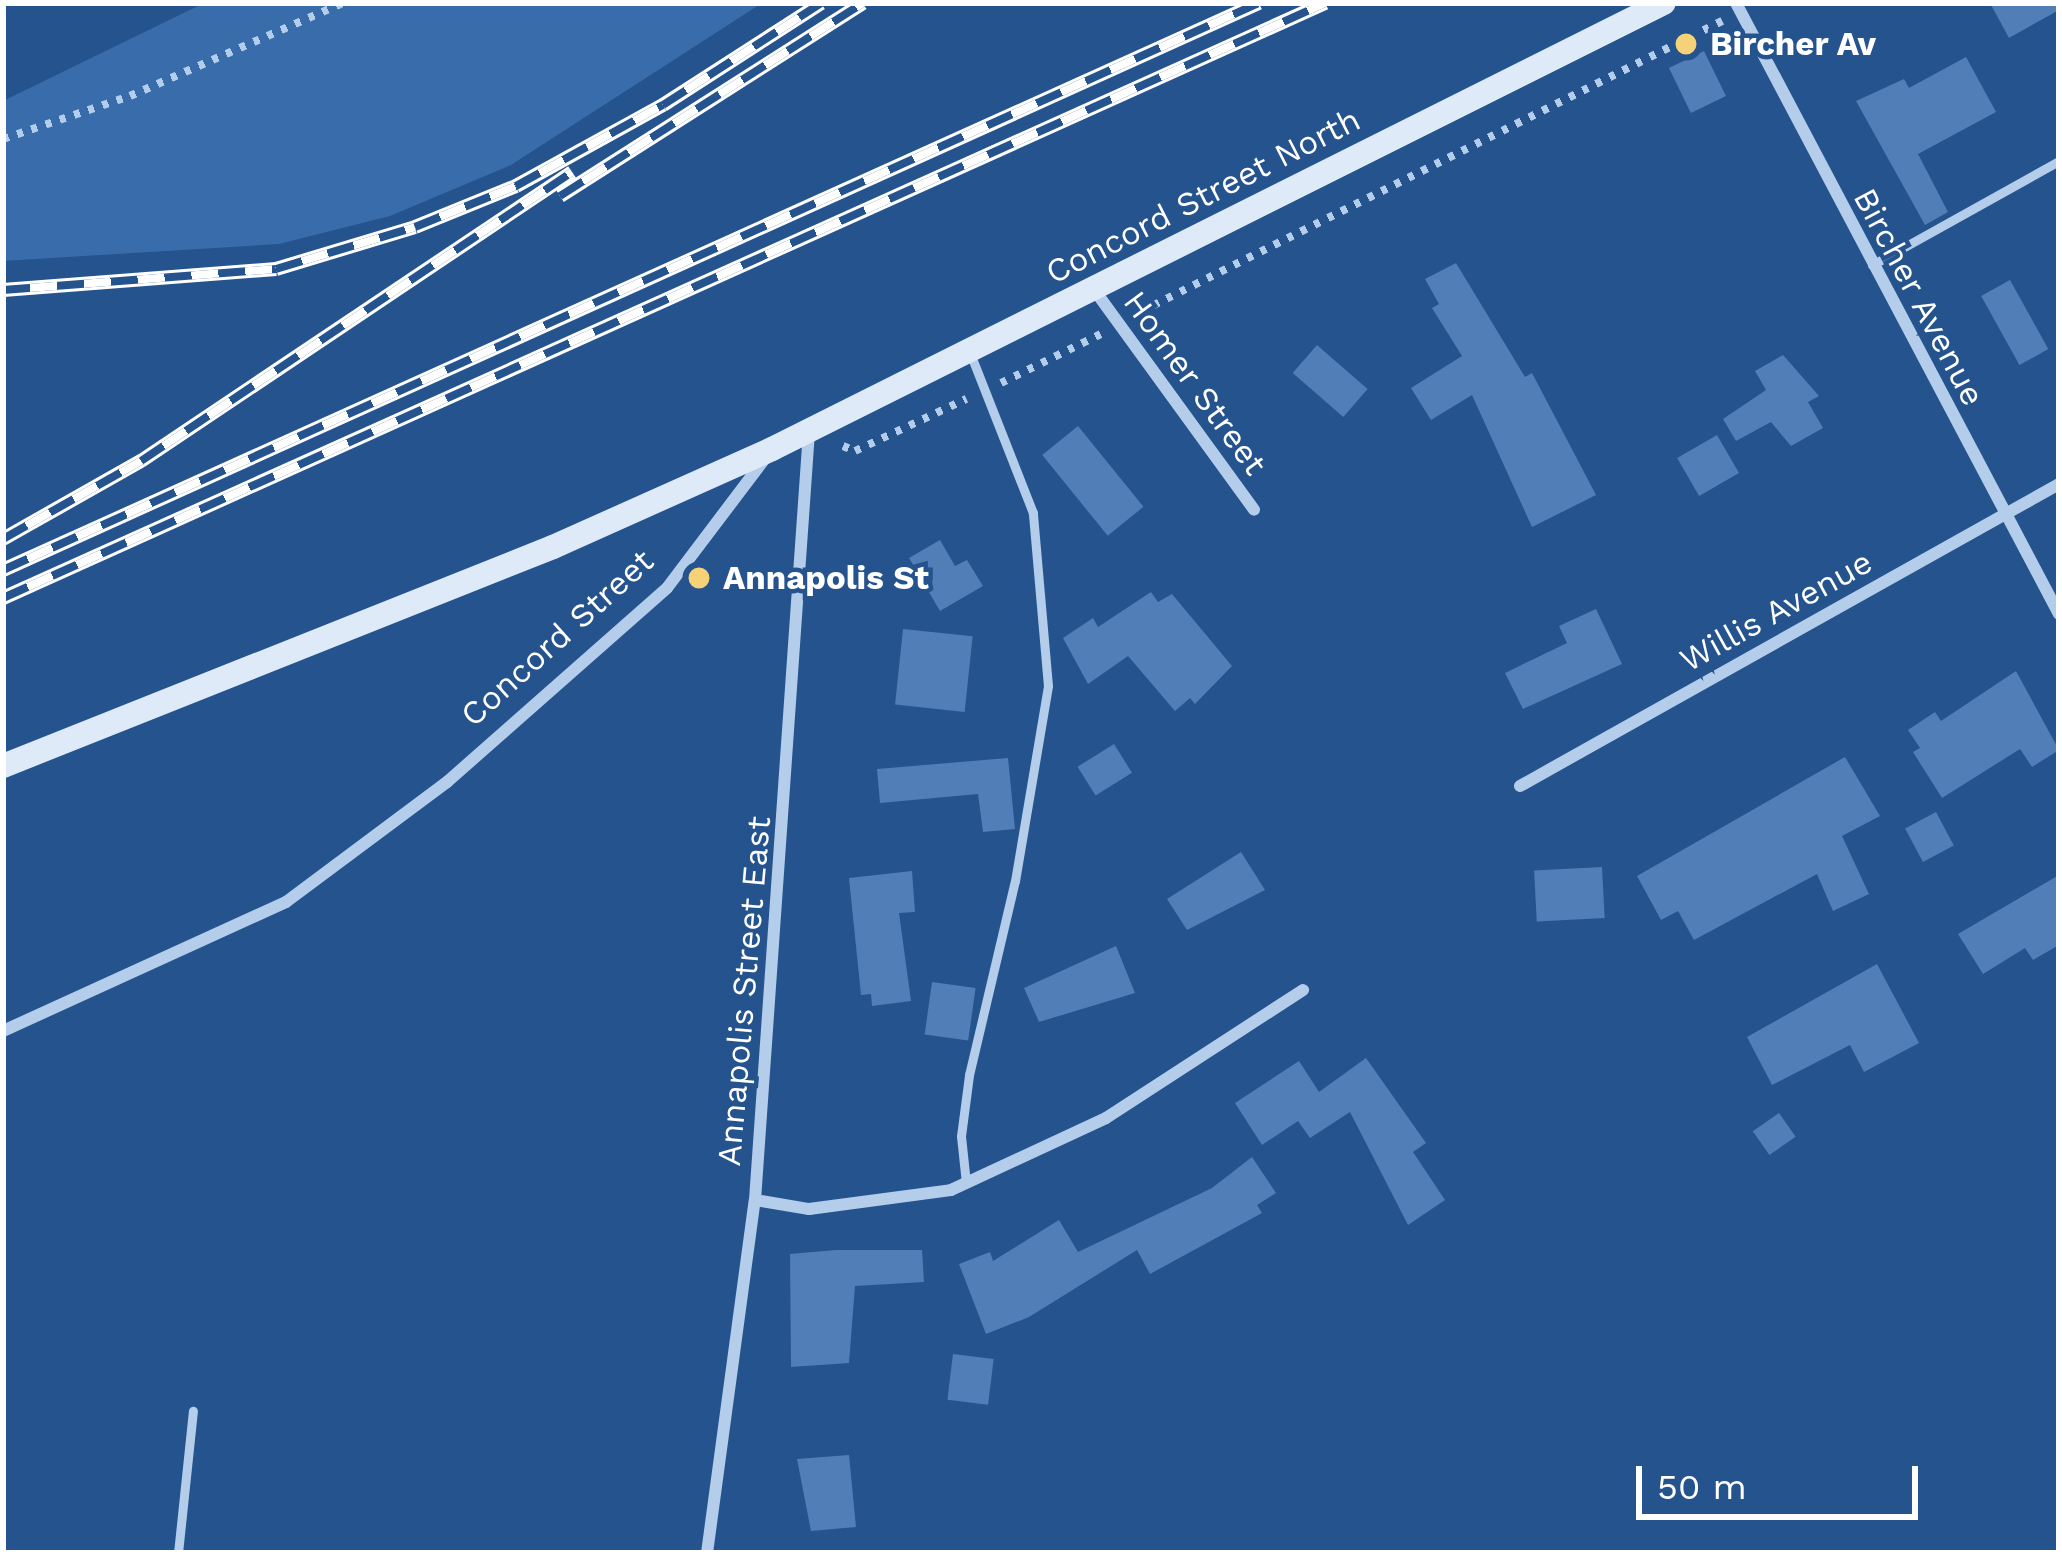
<!DOCTYPE html>
<html>
<head>
<meta charset="utf-8">
<style>
	body { margin:0 }
	#map { position:relative; width:2062px; height:1556px; overflow:hidden; background:#25538d; font-family:"Work Sans",sans-serif }
	div>[style] { position:absolute }
	[style*='--x'] { left:calc(var(--x)*1px); top:calc(var(--y)*1px); width:calc(var(--w)*1px); rotate:calc(var(--a)*1deg) }
	.green>* { inset:0; background:#396caa }
	.building>* { inset:0; background:#517eb6; transform-origin:0 0 }
	.path>* { height:8px; margin-top:-4px; transform-origin:0; background:repeating-linear-gradient(90deg,#b4cdeb 0 6px,transparent 0 15px) }
	.service>* { height:9px; margin:-4.5px; padding:0 4.5px; transform-origin:4.5px; border-radius:4.5px; background:#b4cdeb }
	.minor>* { height:12px; margin:-6px; padding:0 6px; transform-origin:6px; border-radius:6px; background:#b4cdeb }
	.secondary>* { height:24px; margin:-12px; padding:0 12px; transform-origin:12px; border-radius:12px; background:#dfeaf9 }
	.rail>* { height:14px; margin-top:-7px; transform-origin:0; background:repeating-linear-gradient(90deg,#25538d 0 27px,#fff 0 54px); box-sizing:border-box; border-block:3px solid #fff }
	.dots>* { width:33px; height:33px; translate:-50% -50%; box-sizing:border-box; border:6px solid #25538d; border-radius:50% }
	span { translate:-50% -50%; white-space:nowrap; text-align:center; line-height:1.15; -webkit-text-stroke:9px #25538d; paint-order:stroke }
	.poi-label { font-size:33px; color:#fff; font-weight:700 }
	.left { translate:0 -50%; text-align:left }
	.street-label { font-size:33px; color:#fff }
	.frame { position:absolute; inset:0; border:6px solid #fff; pointer-events:none }
	.scale { position:absolute; left:1636px; top:1466px; width:282px; height:54px; box-sizing:border-box; border:6px solid #fff; border-top:0; padding-left:15px; font-size:36px; line-height:42px; white-space:nowrap; color:#fff; -webkit-text-stroke:9px #25538d; paint-order:stroke }
</style>
</head>
<body>
<div id="map">
	<div class="green">
		<div style="clip-path:polygon(204px 3px,762px 3px,511px 165px,390px 216px,279px 244px,3px 261px,3px 101px)"></div>
	</div>
	<div class="building">
		<div style="clip-path:polygon(1990px 3px,2059px 3px,2059px 10px,2009px 38px)"></div>
		<div style="left:1704px;top:51px;width:50px;height:39px;rotate:64deg"></div>
		<div style="clip-path:polygon(1966px 57px,1996px 112px,1918px 154px,1948px 212px,1925px 225px,1856px 101px,1904px 79px,1909px 88px)"></div>
		<div style="clip-path:polygon(1456px 263px,1525px 377px,1532px 373px,1596px 495px,1532px 527px,1472px 395px,1431px 420px,1411px 388px,1462px 356px,1432px 308px,1439px 304px,1425px 279px)"></div>
		<div style="left:2010px;top:280px;width:79px;height:33px;rotate:61deg"></div>
		<div style="left:1317px;top:345px;width:67px;height:37px;rotate:41deg"></div>
		<div style="clip-path:polygon(1783px 355px,1819px 396px,1808px 402px,1823px 428px,1791px 446px,1771px 422px,1736px 441px,1723px 419px,1766px 390px,1755px 371px)"></div>
		<div style="left:1078px;top:426px;width:104px;height:46px;rotate:51deg"></div>
		<div style="left:1717px;top:435px;width:44px;height:46px;rotate:60deg"></div>
		<div style="clip-path:polygon(940px 540px,955px 566px,967px 560px,983px 586px,940px 611px,909px 558px)"></div>
		<div style="clip-path:polygon(1151px 592px,1158px 602px,1172px 594px,1232px 666px,1195px 704px,1190px 698px,1175px 711px,1128px 656px,1088px 684px,1063px 638px,1093px 618px,1098px 627px)"></div>
		<div style="clip-path:polygon(1596px 609px,1622px 664px,1523px 709px,1505px 673px,1567px 643px,1559px 626px)"></div>
		<div style="left:903px;top:629px;width:70px;height:76px;rotate:6deg"></div>
		<div style="clip-path:polygon(2016px 671px,2059px 750px,2032px 767px,2020px 749px,1942px 798px,1913px 752px,1920px 748px,1908px 730px,1935px 712px,1941px 721px)"></div>
		<div style="left:1114px;top:744px;width:34px;height:43px;rotate:58deg"></div>
		<div style="clip-path:polygon(1845px 757px,1880px 816px,1842px 836px,1869px 894px,1833px 911px,1817px 874px,1694px 940px,1678px 911px,1661px 920px,1637px 876px)"></div>
		<div style="clip-path:polygon(1008px 758px,1015px 829px,983px 832px,978px 794px,880px 803px,877px 769px)"></div>
		<div style="left:1936px;top:812px;width:38px;height:35px;rotate:62deg"></div>
		<div style="clip-path:polygon(1241px 852px,1265px 890px,1187px 930px,1167px 899px)"></div>
		<div style="left:1602px;top:867px;width:51px;height:68px;rotate:87deg"></div>
		<div style="clip-path:polygon(912px 871px,915px 912px,899px 913px,911px 1001px,872px 1006px,871px 994px,861px 995px,849px 878px)"></div>
		<div style="clip-path:polygon(2059px 875px,2059px 945px,2033px 960px,2025px 948px,1983px 974px,1958px 934px)"></div>
		<div style="clip-path:polygon(1116px 946px,1135px 993px,1039px 1022px,1024px 988px)"></div>
		<div style="clip-path:polygon(1877px 964px,1919px 1043px,1864px 1072px,1850px 1045px,1772px 1085px,1747px 1037px)"></div>
		<div style="left:932px;top:982px;width:44px;height:53px;rotate:8deg"></div>
		<div style="clip-path:polygon(1366px 1058px,1426px 1143px,1413px 1152px,1445px 1200px,1408px 1225px,1350px 1112px,1310px 1138px,1298px 1121px,1262px 1145px,1235px 1103px,1299px 1061px,1319px 1092px)"></div>
		<div style="left:1779px;top:1113px;width:29px;height:32px;rotate:55deg"></div>
		<div style="clip-path:polygon(1252px 1157px,1276px 1193px,1257px 1205px,1262px 1213px,1150px 1274px,1137px 1250px,1029px 1317px,986px 1334px,959px 1264px,990px 1252px,993px 1261px,1059px 1220px,1078px 1252px,1212px 1188px)"></div>
		<div style="clip-path:polygon(836px 1250px,922px 1250px,924px 1282px,855px 1286px,849px 1363px,791px 1367px,790px 1254px)"></div>
		<div style="left:953px;top:1354px;width:41px;height:46px;rotate:7deg"></div>
		<div style="clip-path:polygon(849px 1455px,856px 1527px,811px 1531px,797px 1459px)"></div>
	</div>
	<div class="path">
		<div style="--x:3;--y:139;--w:134;--a:-18.7"></div>
		<div style="--x:130;--y:96;--w:232;--a:-23.6"></div>
		<div style="--x:1140;--y:312;--w:651;--a:-26.57"></div>
		<div style="--x:1001;--y:383;--w:111;--a:-26.1"></div>
		<div style="--x:843;--y:446;--w:13;--a:23"></div>
		<div style="--x:855;--y:451;--w:123;--a:-25.1"></div>
	</div>
	<div class="service">
		<div style="--x:1872;--y:265;--w:214;--a:-29.1"></div>
		<div style="--x:966;--y:1183;--w:47;--a:-96.1"></div>
		<div style="--x:961;--y:1136;--w:62;--a:-82.5"></div>
		<div style="--x:969;--y:1075;--w:199;--a:-76.7"></div>
		<div style="--x:1015;--y:881;--w:198;--a:-80.4"></div>
		<div style="--x:1048;--y:686;--w:174;--a:-95"></div>
		<div style="--x:1033;--y:513;--w:172;--a:-111.5"></div>
		<div style="--x:178;--y:1553;--w:143;--a:-84"></div>
	</div>
	<div class="minor">
		<div style="--x:1736;--y:3;--w:691;--a:62.14"></div>
		<div style="--x:1093;--y:288;--w:274;--a:54"></div>
		<div style="--x:1520;--y:786;--w:618;--a:-29.26"></div>
		<div style="--x:3;--y:1031;--w:311;--a:-24.5"></div>
		<div style="--x:286;--y:902;--w:201;--a:-36.7"></div>
		<div style="--x:447;--y:782;--w:293;--a:-41.4"></div>
		<div style="--x:667;--y:588;--w:166;--a:-52.9"></div>
		<div style="--x:755;--y:1200;--w:55;--a:9.5"></div>
		<div style="--x:809;--y:1209;--w:143;--a:-7.6"></div>
		<div style="--x:951;--y:1190;--w:171;--a:-24.9"></div>
		<div style="--x:1106;--y:1118;--w:235;--a:-33"></div>
		<div style="--x:707;--y:1553;--w:356;--a:-82.3"></div>
		<div style="--x:755;--y:1200;--w:771;--a:-85.98"></div>
	</div>
	<div class="secondary">
		<div style="--x:3;--y:766;--w:592;--a:-21.71"></div>
		<div style="--x:553;--y:547;--w:240;--a:-24.1"></div>
		<div style="--x:772;--y:449;--w:997;--a:-26.57"></div>
	</div>
	<div class="rail">
		<div style="--x:560;--y:196;--w:359;--a:-32.5"></div>
		<div style="--x:3;--y:290;--w:274;--a:-4.4"></div>
		<div style="--x:276;--y:269;--w:145;--a:-16.8"></div>
		<div style="--x:415;--y:227;--w:109;--a:-22.1"></div>
		<div style="--x:516;--y:186;--w:168;--a:-28.9"></div>
		<div style="--x:663;--y:105;--w:188;--a:-32.8"></div>
		<div style="--x:3;--y:539;--w:159;--a:-29.5"></div>
		<div style="--x:141;--y:461;--w:519;--a:-33.84"></div>
		<div style="--x:3;--y:570;--w:1378;--a:-24.3"></div>
		<div style="--x:3;--y:598;--w:1450;--a:-24.23"></div>
	</div>
	<div class="dots">
		<div style="left:1686px;top:44px;background:#f5d178"></div>
		<div style="left:699px;top:578px;background:#f5d178"></div>
	</div>
	<div class="poi-label">
		<span class="left" style="left:1710px;top:44px">Bircher Av</span>
		<span class="left" style="left:723px;top:578px">Annapolis St</span>
	</div>
	<div class="street-label">
		<span style="left:1203px;top:196px;rotate:-27deg">Concord Street North</span>
		<span style="left:1919px;top:297px;rotate:62deg">Bircher Avenue</span>
		<span style="left:1195px;top:383px;rotate:54deg">Homer Street</span>
		<span style="left:1776px;top:611px;rotate:-29deg">Willis Avenue</span>
		<span style="left:557px;top:638px;rotate:-42deg">Concord Street</span>
		<span style="left:744px;top:991px;rotate:-85deg">Annapolis Street East</span>
	</div>
	<div class="frame"></div>
	<div class="scale">50 m</div>
</div>
</body>
</html>
